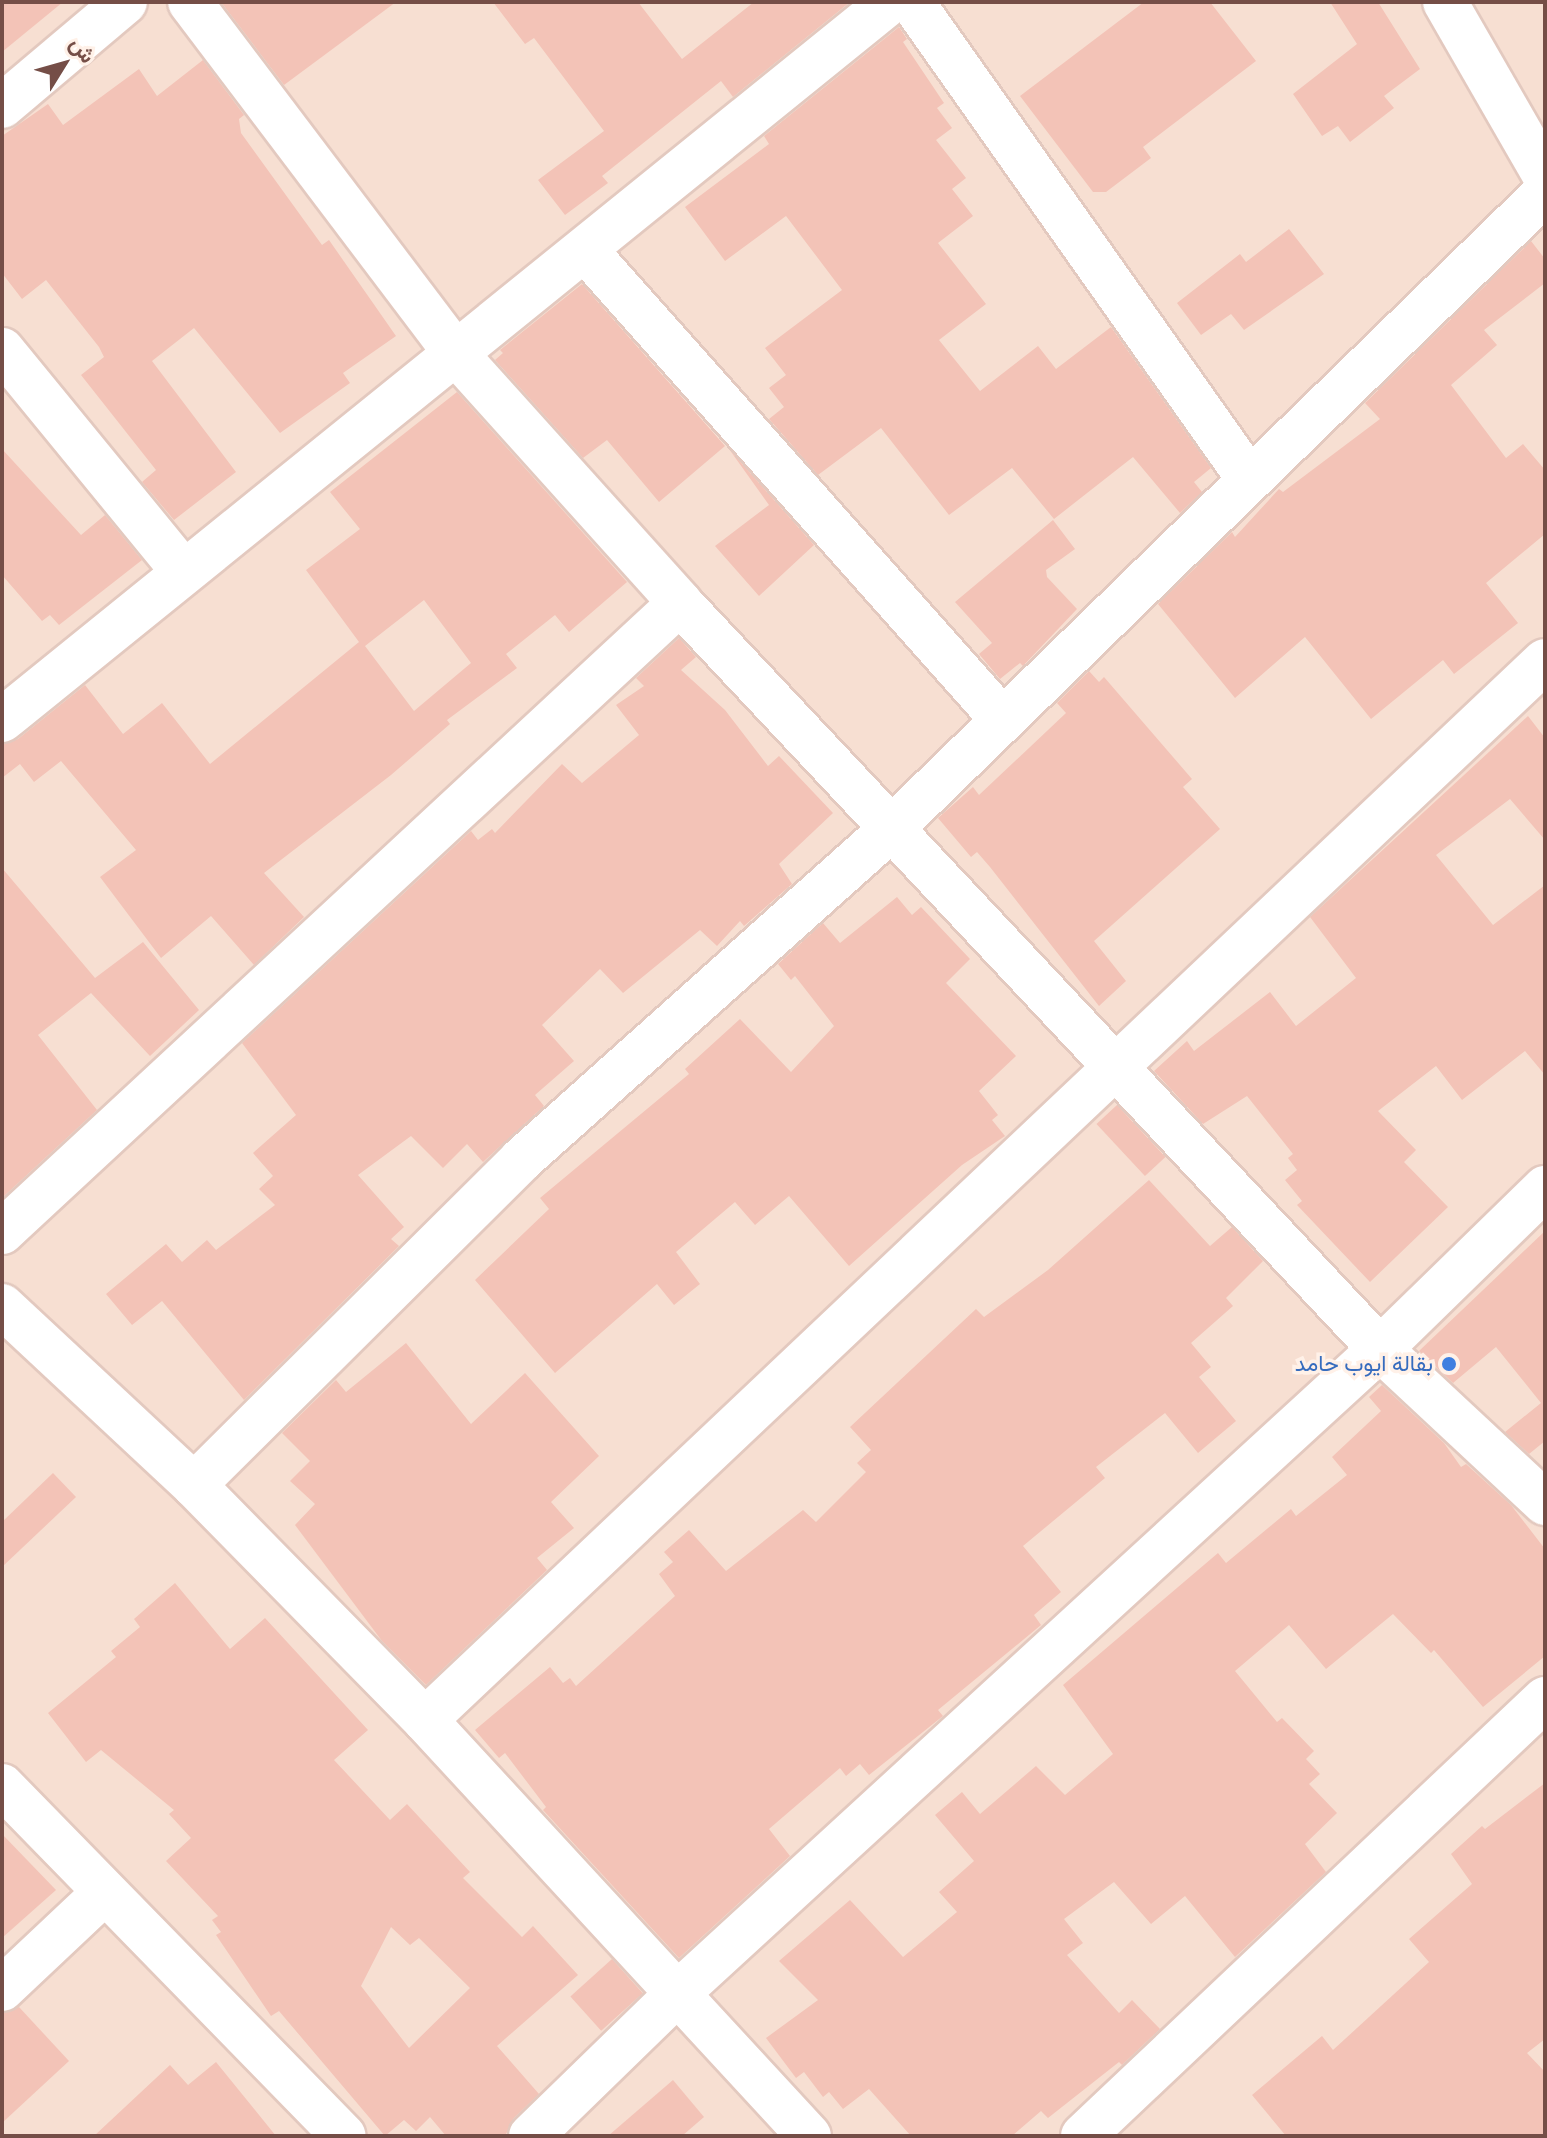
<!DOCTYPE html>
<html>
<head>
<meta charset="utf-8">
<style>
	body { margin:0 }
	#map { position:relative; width:1547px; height:2138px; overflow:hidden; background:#fdece1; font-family:Raleway,Vazirmatn,sans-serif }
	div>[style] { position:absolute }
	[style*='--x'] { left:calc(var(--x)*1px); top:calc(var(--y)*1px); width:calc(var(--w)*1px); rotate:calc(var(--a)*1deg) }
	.residential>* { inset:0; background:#f7dfd2; transform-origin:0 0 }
	.building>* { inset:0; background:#f3c3b7; transform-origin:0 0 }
	.roads { filter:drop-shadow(2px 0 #e3c9bf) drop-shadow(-2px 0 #e3c9bf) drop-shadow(0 2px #e3c9bf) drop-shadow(0 -2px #e3c9bf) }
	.minor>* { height:44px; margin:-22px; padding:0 22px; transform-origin:22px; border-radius:22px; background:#fff }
	.dots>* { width:22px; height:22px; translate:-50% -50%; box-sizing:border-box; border:4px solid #fff1e8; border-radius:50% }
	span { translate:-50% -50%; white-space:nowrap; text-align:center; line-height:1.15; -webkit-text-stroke:7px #fff1e8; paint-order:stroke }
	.shop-label { font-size:22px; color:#366cbe }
	.right { translate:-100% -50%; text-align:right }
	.frame { position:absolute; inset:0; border:4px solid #754e47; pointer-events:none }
	.north { position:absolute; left:24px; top:24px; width:80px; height:80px; -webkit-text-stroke:6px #fff1e8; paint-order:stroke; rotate:53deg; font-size:22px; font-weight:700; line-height:32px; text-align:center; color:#754e47 }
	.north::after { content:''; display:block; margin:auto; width:28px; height:36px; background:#754e47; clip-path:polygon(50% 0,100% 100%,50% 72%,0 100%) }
</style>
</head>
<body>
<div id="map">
	<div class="residential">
		<div style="left:2px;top:2px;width:1543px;height:2134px"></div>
	</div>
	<div class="building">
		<div style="clip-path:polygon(2px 2px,63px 2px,2px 52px)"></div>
		<div style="clip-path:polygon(221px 2px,396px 2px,284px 85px)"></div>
		<div style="clip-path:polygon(493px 2px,638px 2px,682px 59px,754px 2px,850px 2px,733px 97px,721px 81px,602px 176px,608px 183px,565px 215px,538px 180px,604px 131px,534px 38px,525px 44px)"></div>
		<div style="clip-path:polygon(1144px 2px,1210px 2px,1256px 61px,1143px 147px,1151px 158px,1106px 192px,1093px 192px,1020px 96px)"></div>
		<div style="clip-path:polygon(1330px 2px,1378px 2px,1420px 69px,1384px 96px,1394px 108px,1350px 142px,1338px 126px,1322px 136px,1293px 94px,1357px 44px)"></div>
		<div style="clip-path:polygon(899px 27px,907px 39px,903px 42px,944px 103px,937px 108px,952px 128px,936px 140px,966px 178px,952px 189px,973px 216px,938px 243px,986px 304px,939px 340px,980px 391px,1038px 346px,1056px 369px,1111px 327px,1211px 468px,1194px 482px,1202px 492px,1180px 513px,1133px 457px,1054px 519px,1012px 468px,949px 515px,881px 428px,818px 475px,769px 419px,784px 407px,769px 388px,786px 375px,765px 348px,842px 290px,786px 216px,725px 261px,685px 207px,769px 144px,764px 136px)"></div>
		<div style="clip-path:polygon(203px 60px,244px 115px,239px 119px,241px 133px,322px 245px,329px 240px,396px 336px,343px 373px,350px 383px,280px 433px,194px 328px,152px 361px,236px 472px,174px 520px,142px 482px,156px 470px,81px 375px,104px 357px,99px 347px,46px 280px,22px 299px,2px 273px,2px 136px,48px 104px,63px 125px,139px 69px,157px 96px)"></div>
		<div style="clip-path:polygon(1289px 229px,1324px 274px,1244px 330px,1231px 314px,1201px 335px,1177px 303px,1240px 254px,1246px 262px)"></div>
		<div style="clip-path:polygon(1531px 241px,1545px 259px,1545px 283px,1484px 330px,1497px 345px,1451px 385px,1506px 458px,1523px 444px,1545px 470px,1545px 534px,1486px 583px,1518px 623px,1454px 674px,1443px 660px,1371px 719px,1305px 637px,1235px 698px,1158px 604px,1232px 532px,1235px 537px,1279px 489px,1283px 492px,1380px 419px,1365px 403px)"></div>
		<div style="clip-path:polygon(582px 284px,725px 446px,659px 502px,607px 440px,583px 458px,495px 360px,503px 353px,500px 350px)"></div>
		<div style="clip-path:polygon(evenodd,457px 392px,627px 582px,569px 632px,555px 615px,506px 654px,517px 668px,447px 720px,450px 724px,391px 775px,264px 873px,304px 917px,254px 965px,211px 916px,161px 958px,100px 877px,136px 850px,61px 761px,34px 782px,20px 764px,2px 778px,2px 744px,18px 739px,85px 685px,123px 734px,162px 703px,210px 764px,359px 642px,306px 570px,360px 529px,330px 492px,457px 392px,424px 600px,471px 663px,414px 711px,365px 646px,424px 600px)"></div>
		<div style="clip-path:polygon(2px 449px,81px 535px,105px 515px,142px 560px,59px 625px,50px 615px,42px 621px,2px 575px)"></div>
		<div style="clip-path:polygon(729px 449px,814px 545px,759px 596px,715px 546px,769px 505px)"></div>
		<div style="clip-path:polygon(1053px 520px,1075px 549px,1046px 570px,1047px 577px,1077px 609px,1023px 666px,1020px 663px,1000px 679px,979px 654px,992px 643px,955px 602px)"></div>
		<div style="clip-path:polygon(679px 638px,696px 657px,681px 670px,725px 710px,768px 766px,779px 756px,833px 813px,779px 864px,792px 884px,744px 926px,740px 921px,717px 946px,700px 930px,623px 993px,600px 969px,542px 1025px,574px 1061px,535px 1095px,544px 1106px,483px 1162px,467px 1144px,443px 1168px,411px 1136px,358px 1175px,404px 1227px,391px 1239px,399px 1246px,244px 1400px,162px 1301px,132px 1325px,106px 1294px,166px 1244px,182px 1262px,207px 1240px,216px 1250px,275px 1205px,259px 1189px,273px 1176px,253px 1153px,296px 1115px,242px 1043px,471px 831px,478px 840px,492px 829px,495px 833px,562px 764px,582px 783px,639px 735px,616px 705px,644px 686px,636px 678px)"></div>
		<div style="clip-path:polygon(1089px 671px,1099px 682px,1104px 677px,1192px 779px,1183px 787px,1220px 829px,1094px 941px,1126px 981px,1099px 1006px,990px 867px,977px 852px,971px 857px,938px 818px,973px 787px,979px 795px,1066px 713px,1057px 703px)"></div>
		<div style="clip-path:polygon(1528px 716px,1545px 738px,1545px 840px,1510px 799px,1436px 855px,1493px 925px,1545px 885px,1545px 1075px,1525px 1051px,1462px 1100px,1436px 1066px,1378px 1111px,1416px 1150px,1404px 1162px,1448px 1207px,1370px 1282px,1297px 1205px,1302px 1201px,1285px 1180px,1297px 1170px,1288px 1158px,1293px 1154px,1247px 1096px,1203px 1124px,1154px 1071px,1187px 1041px,1194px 1051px,1270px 992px,1296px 1026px,1356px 978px,1310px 917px)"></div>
		<div style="clip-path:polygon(2px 868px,95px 978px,143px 942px,199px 1010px,150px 1056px,91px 993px,38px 1035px,97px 1110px,2px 1198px)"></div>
		<div style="clip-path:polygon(897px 897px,912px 915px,921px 907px,970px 959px,946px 983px,1016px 1056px,979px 1091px,998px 1115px,992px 1120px,1005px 1136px,962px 1165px,849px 1266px,789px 1196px,755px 1225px,735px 1202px,676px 1252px,700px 1284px,674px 1305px,657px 1284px,555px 1373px,475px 1280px,549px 1209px,540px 1198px,689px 1074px,685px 1069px,740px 1019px,791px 1072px,834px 1026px,795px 976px,791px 980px,778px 964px,823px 923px,840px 943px)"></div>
		<div style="left:1117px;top:1105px;width:71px;height:28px;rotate:47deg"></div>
		<div style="clip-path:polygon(1149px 1180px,1210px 1246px,1232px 1227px,1263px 1261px,1226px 1298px,1233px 1306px,1191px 1343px,1211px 1367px,1199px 1377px,1236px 1421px,1198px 1453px,1165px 1413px,1096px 1467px,1105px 1478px,1023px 1546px,1061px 1592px,1034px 1615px,1041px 1625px,938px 1710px,943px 1716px,869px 1775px,860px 1764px,846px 1776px,840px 1768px,769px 1829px,790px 1856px,679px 1958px,543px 1810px,546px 1807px,505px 1753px,499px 1758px,475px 1730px,550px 1667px,563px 1683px,570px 1678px,576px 1686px,675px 1596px,659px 1574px,673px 1562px,664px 1552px,689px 1530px,726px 1571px,803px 1510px,816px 1522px,866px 1472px,857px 1463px,871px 1450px,850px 1427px,976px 1309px,984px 1317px,1048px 1270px)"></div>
		<div style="clip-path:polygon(1545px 1231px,1545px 1441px,1529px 1454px,1505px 1432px,1541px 1403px,1496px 1347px,1453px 1383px,1419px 1351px)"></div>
		<div style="clip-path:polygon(406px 1343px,471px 1424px,525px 1373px,599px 1456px,551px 1502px,574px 1528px,537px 1558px,547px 1570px,426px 1685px,382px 1641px,295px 1525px,315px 1504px,290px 1481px,310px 1461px,282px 1433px,336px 1380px,346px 1392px)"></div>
		<div style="clip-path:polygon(1382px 1385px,1444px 1443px,1461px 1467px,1466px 1464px,1511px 1505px,1545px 1549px,1545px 1656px,1483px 1707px,1434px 1650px,1431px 1653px,1393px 1614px,1326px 1669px,1289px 1625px,1235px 1671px,1277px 1722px,1282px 1718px,1314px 1751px,1306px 1759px,1320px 1774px,1309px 1784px,1337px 1813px,1305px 1844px,1326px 1872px,1235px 1957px,1185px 1896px,1151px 1924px,1114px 1882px,1064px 1919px,1083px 1943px,1067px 1955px,1119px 2013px,1132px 2000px,1160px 2029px,1122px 2065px,1119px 2062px,1048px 2118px,1041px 2111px,1012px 2136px,911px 2136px,869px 2089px,843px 2109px,829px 2092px,823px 2097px,804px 2072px,796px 2078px,766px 2038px,818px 2000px,779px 1961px,850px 1900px,903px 1957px,957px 1912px,939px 1892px,974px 1861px,935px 1815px,962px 1792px,980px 1814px,1036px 1766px,1065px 1795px,1113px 1754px,1063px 1685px,1218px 1553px,1226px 1563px,1291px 1509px,1296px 1516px,1347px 1475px,1332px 1457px,1381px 1411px,1369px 1397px)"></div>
		<div style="clip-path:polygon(53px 1473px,76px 1497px,2px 1567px,2px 1522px)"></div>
		<div style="clip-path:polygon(evenodd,175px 1583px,230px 1649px,265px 1618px,368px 1730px,334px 1760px,390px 1820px,407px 1804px,470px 1872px,463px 1878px,522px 1937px,533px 1926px,578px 1975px,497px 2046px,539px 2094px,514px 2118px,505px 2136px,446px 2136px,430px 2117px,416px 2131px,404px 2120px,385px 2136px,279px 2011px,271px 2016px,216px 1935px,221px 1932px,212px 1920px,218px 1916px,166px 1861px,191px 1838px,169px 1814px,174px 1810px,101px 1750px,86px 1762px,48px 1713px,116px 1657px,111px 1651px,140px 1627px,134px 1619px,175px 1583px,391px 1927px,410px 1945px,419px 1938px,470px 1988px,409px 2048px,361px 1986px,391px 1927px)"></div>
		<div style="clip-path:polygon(1545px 1783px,1545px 2039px,1527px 2053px,1545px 2072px,1545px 2136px,1286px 2136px,1252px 2095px,1322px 2036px,1333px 2050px,1429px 1962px,1409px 1939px,1472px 1884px,1451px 1854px,1482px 1826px,1485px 1829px)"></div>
		<div style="clip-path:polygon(2px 1834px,56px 1890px,2px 1938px)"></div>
		<div style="left:612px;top:1959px;width:46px;height:56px;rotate:48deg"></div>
		<div style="clip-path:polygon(19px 2007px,69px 2061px,2px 2123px,2px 2013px)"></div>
		<div style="clip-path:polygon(216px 2062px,276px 2136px,94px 2136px,170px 2065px,188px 2085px)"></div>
		<div style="clip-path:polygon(673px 2080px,704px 2117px,682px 2136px,608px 2136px)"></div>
	</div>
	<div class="roads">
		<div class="minor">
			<div style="--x:190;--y:2;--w:443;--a:52.9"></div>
			<div style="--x:457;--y:355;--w:334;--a:48"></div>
			<div style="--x:680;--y:603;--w:1023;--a:46.82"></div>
			<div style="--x:1380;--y:1349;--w:226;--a:43"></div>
			<div style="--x:912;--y:2;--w:584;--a:54.76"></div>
			<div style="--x:1445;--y:2;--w:201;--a:60.1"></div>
			<div style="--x:2;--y:106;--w:161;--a:-40.2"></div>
			<div style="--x:586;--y:251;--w:626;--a:48.37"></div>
			<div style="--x:2;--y:350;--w:287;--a:50.7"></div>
			<div style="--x:2;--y:720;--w:1142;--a:-38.96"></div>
			<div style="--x:2;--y:1232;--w:925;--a:-42.85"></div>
			<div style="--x:2;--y:1306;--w:262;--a:43"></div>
			<div style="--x:194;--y:1485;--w:330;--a:45.5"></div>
			<div style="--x:425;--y:1720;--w:566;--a:47.29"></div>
			<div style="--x:194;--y:1485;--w:461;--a:-44.8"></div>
			<div style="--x:521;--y:1160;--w:498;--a:-41.8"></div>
			<div style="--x:892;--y:828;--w:911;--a:-44.2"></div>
			<div style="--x:425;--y:1720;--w:1541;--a:-43.4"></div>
			<div style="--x:2;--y:1786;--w:489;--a:45.7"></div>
			<div style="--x:2;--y:1989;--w:140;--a:-43.3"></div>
			<div style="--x:531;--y:2136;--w:205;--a:-44.2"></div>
			<div style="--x:678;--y:1993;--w:953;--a:-42.53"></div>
			<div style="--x:1380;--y:1349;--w:231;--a:-44.3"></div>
			<div style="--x:1083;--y:2136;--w:636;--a:-43.41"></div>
		</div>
	</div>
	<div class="dots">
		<div style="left:1449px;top:1364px;background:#3f7fe0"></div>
	</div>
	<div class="shop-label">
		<span class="right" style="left:1433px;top:1364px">بقالة ايوب حامد</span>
	</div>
	<div class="frame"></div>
	<div class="north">ش</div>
</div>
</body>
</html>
